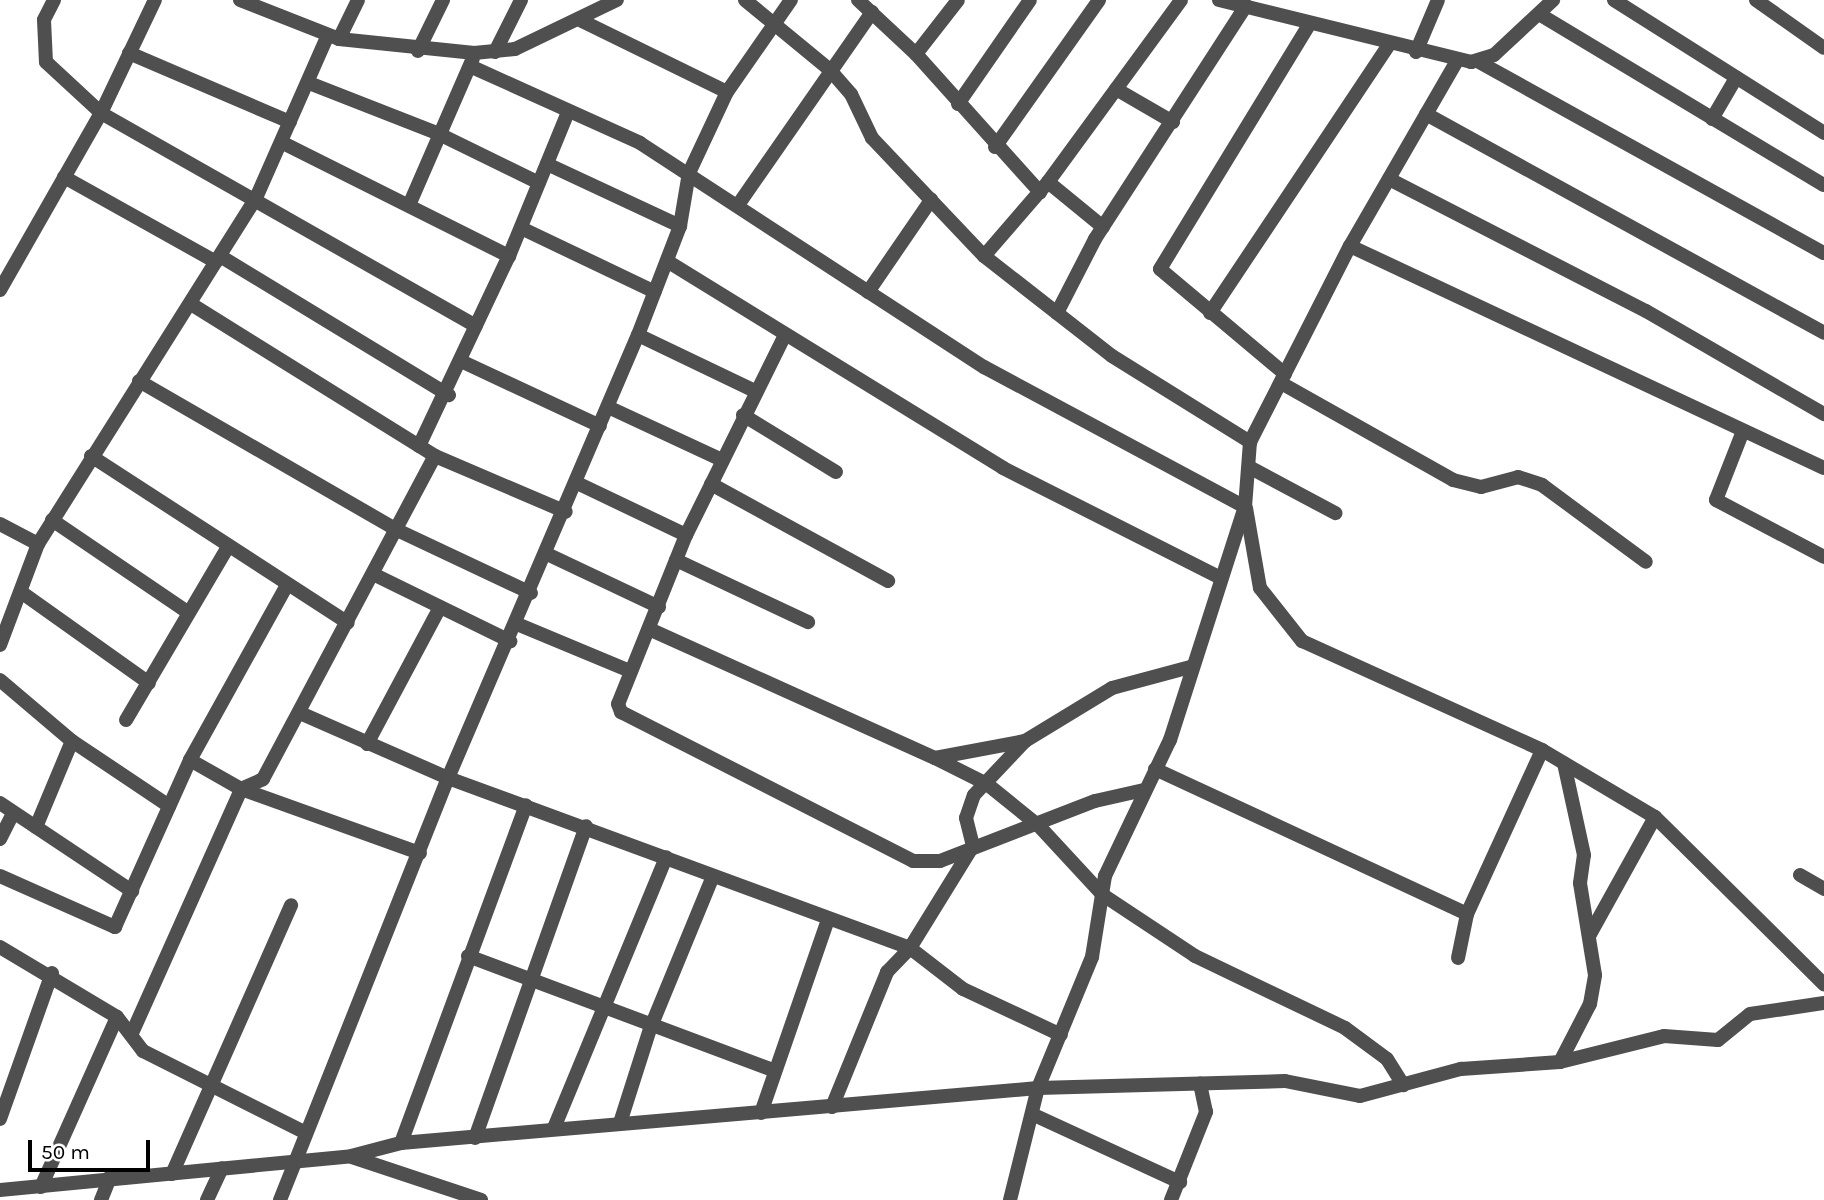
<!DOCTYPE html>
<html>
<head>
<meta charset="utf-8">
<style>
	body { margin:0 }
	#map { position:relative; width:1824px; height:1200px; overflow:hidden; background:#fff; font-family:Karla,sans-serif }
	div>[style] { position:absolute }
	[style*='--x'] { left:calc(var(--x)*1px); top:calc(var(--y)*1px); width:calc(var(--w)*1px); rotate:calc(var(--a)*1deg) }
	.minor>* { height:14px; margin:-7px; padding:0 7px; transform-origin:7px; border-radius:7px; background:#4f4f4f }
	span { translate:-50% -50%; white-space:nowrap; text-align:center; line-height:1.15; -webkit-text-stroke:5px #fff; paint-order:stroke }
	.scale { position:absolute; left:28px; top:1140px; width:122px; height:32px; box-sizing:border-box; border:4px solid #000; border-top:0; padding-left:9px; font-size:21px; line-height:24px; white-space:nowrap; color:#000; -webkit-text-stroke:5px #fff; paint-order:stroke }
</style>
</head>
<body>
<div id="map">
	<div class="minor">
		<div style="--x:54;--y:0;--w:22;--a:117"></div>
		<div style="--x:44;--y:20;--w:42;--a:87.3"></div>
		<div style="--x:46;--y:62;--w:75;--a:42.8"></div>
		<div style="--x:101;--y:113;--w:431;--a:29.6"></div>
		<div style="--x:240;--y:0;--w:106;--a:21.5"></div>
		<div style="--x:339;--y:39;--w:136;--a:5.9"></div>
		<div style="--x:474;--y:53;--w:41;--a:-5.6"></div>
		<div style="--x:515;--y:49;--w:113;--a:-25.7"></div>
		<div style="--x:745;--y:0;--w:110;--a:39.5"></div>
		<div style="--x:830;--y:70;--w:32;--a:49"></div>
		<div style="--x:851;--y:94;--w:49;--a:64.5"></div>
		<div style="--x:872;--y:138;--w:163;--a:46.5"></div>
		<div style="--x:984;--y:256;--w:162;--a:38"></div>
		<div style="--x:1112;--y:356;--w:163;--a:31.9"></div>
		<div style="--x:858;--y:0;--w:79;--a:43"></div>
		<div style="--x:916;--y:54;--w:186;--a:48.1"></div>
		<div style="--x:1219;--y:0;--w:260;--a:13.8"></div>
		<div style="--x:1471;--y:62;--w:24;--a:-17"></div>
		<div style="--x:1494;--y:55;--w:81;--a:-43"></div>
		<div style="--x:1614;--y:0;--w:249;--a:32.3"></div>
		<div style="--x:1756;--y:0;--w:83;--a:35.2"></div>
		<div style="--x:1539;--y:14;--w:332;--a:31"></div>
		<div style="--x:582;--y:21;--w:161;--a:26.1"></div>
		<div style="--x:339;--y:39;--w:43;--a:-64"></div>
		<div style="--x:418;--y:51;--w:57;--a:-63.9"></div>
		<div style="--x:495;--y:52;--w:58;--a:-63.4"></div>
		<div style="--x:1416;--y:52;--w:56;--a:-67.1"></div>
		<div style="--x:129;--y:53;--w:175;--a:23.2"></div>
		<div style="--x:916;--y:54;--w:68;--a:-52.1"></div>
		<div style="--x:1479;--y:62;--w:394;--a:29"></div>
		<div style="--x:472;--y:67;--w:184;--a:24.3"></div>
		<div style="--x:640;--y:143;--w:411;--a:33.1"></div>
		<div style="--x:984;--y:367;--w:296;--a:28.2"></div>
		<div style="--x:309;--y:83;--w:140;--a:21.4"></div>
		<div style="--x:439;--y:134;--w:111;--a:26.1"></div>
		<div style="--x:1116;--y:89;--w:66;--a:30.1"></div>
		<div style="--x:958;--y:104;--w:126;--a:-55.3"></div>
		<div style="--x:1426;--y:114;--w:454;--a:28.8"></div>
		<div style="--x:1712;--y:119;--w:48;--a:-59.7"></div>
		<div style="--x:283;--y:143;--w:253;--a:26.6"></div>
		<div style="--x:509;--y:256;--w:156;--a:-67.7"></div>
		<div style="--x:995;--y:147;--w:180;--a:-54.7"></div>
		<div style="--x:547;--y:164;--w:147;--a:25"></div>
		<div style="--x:64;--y:177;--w:174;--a:29.2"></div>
		<div style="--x:1389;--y:179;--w:289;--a:27.2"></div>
		<div style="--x:1646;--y:311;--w:206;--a:30.1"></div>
		<div style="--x:1048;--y:182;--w:71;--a:39.3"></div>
		<div style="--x:410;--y:203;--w:158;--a:-66.5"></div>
		<div style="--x:738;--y:205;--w:235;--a:-55.2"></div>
		<div style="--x:521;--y:228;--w:148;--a:25.5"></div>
		<div style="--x:1350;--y:246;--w:523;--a:25.1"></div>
		<div style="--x:220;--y:256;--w:268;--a:31.3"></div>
		<div style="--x:984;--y:256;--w:98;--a:-49.1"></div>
		<div style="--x:1048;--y:182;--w:225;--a:-53.8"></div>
		<div style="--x:667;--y:261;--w:395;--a:31.6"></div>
		<div style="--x:1003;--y:468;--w:244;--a:26.8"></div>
		<div style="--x:0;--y:290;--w:204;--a:-60.3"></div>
		<div style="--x:101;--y:113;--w:125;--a:-64.5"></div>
		<div style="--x:868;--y:292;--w:112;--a:-55.6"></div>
		<div style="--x:191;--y:304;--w:287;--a:31.9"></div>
		<div style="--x:435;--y:456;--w:142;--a:23.1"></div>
		<div style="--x:1057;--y:313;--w:83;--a:-62.8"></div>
		<div style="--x:1095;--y:239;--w:278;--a:-57.1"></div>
		<div style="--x:1210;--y:313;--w:322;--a:-56.3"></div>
		<div style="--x:638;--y:335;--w:127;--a:25.6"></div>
		<div style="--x:785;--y:335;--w:223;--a:116.3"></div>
		<div style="--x:686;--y:535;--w:182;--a:111.9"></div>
		<div style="--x:618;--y:704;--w:9;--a:69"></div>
		<div style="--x:621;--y:712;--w:328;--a:27"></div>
		<div style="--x:913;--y:861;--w:27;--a:0"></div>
		<div style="--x:940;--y:861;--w:166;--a:-21.2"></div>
		<div style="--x:1095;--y:801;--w:50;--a:-12.7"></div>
		<div style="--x:463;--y:362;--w:151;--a:25"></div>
		<div style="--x:1285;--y:374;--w:163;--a:-140"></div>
		<div style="--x:1160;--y:269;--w:288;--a:-58.6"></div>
		<div style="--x:139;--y:381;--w:298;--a:30"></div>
		<div style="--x:397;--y:530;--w:148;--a:25.2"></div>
		<div style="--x:1281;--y:383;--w:197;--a:29.4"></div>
		<div style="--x:1453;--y:480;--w:29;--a:14"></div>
		<div style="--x:1481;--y:487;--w:38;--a:-15"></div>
		<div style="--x:1518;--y:477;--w:25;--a:18"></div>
		<div style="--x:1542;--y:485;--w:129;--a:36.5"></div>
		<div style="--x:608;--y:407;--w:123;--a:24.9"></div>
		<div style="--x:743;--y:415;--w:109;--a:31.5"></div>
		<div style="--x:1743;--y:431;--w:74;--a:111.4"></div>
		<div style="--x:1716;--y:500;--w:122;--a:27.8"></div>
		<div style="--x:419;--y:446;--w:210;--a:-64.7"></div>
		<div style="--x:91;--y:456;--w:306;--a:33"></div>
		<div style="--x:1249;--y:467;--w:98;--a:28.1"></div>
		<div style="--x:577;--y:483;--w:121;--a:25.5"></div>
		<div style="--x:711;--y:484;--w:202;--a:28.7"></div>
		<div style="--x:1246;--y:508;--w:81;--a:80.1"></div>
		<div style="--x:1260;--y:588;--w:68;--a:51.6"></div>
		<div style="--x:1302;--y:641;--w:264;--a:24.4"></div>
		<div style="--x:1542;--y:750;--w:131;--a:30.7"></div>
		<div style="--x:1655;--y:817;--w:238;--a:44.7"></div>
		<div style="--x:52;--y:520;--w:162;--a:34.2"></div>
		<div style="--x:0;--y:524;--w:43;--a:27.8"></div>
		<div style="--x:547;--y:554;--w:124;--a:25.3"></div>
		<div style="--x:676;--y:560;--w:146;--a:25.2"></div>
		<div style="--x:373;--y:574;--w:153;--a:26.1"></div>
		<div style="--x:21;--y:592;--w:157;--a:35.4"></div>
		<div style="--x:517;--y:624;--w:122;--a:22.6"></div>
		<div style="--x:649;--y:629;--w:314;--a:24.3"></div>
		<div style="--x:935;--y:758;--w:92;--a:-10.7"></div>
		<div style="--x:1025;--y:741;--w:102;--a:-31.3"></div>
		<div style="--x:1112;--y:688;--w:81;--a:-15.1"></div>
		<div style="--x:0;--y:645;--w:108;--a:-69.4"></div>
		<div style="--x:38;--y:544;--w:409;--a:-57.8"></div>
		<div style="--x:256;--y:198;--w:176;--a:-66.2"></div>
		<div style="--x:0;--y:680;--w:94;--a:40.3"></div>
		<div style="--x:72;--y:741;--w:117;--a:33.8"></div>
		<div style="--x:300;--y:713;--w:162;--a:23.7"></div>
		<div style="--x:448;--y:778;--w:492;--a:20.2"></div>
		<div style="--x:910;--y:948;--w:67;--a:37.7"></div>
		<div style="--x:963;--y:989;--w:108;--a:25.1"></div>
		<div style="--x:126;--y:720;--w:201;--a:-59.5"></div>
		<div style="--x:367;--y:744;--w:155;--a:-61.9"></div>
		<div style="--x:935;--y:758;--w:58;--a:26.6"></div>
		<div style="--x:987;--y:784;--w:67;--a:38.9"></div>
		<div style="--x:1039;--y:826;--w:94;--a:47.2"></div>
		<div style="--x:1103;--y:895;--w:110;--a:33.5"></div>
		<div style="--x:1195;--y:956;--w:166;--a:25.6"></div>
		<div style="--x:1345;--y:1028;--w:52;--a:36.4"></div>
		<div style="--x:1387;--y:1059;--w:31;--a:58"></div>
		<div style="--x:190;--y:760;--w:59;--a:29.6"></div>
		<div style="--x:241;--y:789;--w:190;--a:19.7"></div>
		<div style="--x:1155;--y:769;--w:344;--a:24.9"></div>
		<div style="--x:0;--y:803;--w:159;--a:33.7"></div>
		<div style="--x:36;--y:827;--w:93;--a:-67.3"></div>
		<div style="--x:0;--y:839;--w:29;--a:-63"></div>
		<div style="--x:1800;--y:875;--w:28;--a:30"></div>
		<div style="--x:0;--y:876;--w:126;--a:23.9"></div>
		<div style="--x:115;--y:927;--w:183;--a:-65.8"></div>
		<div style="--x:190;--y:760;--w:200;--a:-61"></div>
		<div style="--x:1589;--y:936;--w:136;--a:-61"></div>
		<div style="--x:0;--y:947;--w:136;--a:30.9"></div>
		<div style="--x:117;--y:1017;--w:43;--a:52.6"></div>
		<div style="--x:143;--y:1051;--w:182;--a:26.7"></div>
		<div style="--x:468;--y:956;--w:328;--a:20.5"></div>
		<div style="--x:1458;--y:958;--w:45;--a:-78.4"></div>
		<div style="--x:1467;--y:914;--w:180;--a:-65.4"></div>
		<div style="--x:133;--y:1031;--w:265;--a:-65.9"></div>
		<div style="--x:241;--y:789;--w:24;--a:-24"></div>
		<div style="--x:263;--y:779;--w:366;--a:-62"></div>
		<div style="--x:1560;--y:1062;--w:65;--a:-62.7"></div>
		<div style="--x:1590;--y:1004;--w:29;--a:-80"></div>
		<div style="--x:1595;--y:975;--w:93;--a:-99.3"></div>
		<div style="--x:1580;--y:883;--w:28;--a:-82"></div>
		<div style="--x:1584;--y:855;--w:94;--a:-102.3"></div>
		<div style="--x:832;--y:1107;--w:146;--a:-67.8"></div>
		<div style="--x:887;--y:972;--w:33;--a:-46"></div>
		<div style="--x:910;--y:948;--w:120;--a:-58.3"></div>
		<div style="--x:973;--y:846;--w:29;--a:-104"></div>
		<div style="--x:966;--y:818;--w:24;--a:-71"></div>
		<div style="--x:974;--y:795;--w:74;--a:-46.6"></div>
		<div style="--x:761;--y:1113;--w:204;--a:-70.9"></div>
		<div style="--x:1034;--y:1115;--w:161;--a:24.7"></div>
		<div style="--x:0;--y:1119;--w:155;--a:-70.4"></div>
		<div style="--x:620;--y:1123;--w:99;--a:-72.3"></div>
		<div style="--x:650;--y:1029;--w:165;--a:-67.6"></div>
		<div style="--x:554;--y:1128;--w:293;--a:-67.5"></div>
		<div style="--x:475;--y:1138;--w:331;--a:-70.4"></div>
		<div style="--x:401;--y:1143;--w:360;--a:-69.7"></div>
		<div style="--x:352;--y:1157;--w:136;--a:18.4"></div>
		<div style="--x:172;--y:1174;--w:294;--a:-66.1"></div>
		<div style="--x:41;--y:1187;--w:186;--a:-65.9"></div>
		<div style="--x:0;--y:1190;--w:353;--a:-5.5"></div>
		<div style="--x:351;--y:1156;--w:52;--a:-14.6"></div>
		<div style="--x:401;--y:1143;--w:639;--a:-4.93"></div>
		<div style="--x:1038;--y:1088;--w:247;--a:-1.6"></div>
		<div style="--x:1285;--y:1081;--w:76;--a:11.3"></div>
		<div style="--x:1360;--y:1096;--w:105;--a:-15"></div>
		<div style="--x:1461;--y:1069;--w:99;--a:-4"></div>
		<div style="--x:1560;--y:1062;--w:107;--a:-14"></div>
		<div style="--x:1664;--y:1036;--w:54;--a:4.2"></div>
		<div style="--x:1718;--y:1040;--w:41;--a:-39.1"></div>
		<div style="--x:1750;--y:1014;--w:75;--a:-8.5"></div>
		<div style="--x:101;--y:1200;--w:27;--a:-68"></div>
		<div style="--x:207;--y:1200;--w:35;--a:-65"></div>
		<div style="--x:280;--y:1200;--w:454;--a:-68.3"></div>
		<div style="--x:448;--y:778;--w:482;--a:-66.8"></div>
		<div style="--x:638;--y:335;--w:117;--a:-68.9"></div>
		<div style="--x:680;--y:226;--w:54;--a:-80.4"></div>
		<div style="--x:689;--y:173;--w:89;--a:-64.9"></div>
		<div style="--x:727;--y:92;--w:112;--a:-55.2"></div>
		<div style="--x:1010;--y:1200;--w:115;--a:-76"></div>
		<div style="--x:1038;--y:1088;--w:142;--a:-67.6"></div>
		<div style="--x:1092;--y:957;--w:82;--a:-80.9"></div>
		<div style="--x:1105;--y:876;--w:151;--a:-64.5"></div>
		<div style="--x:1170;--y:740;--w:245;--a:-72.2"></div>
		<div style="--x:1245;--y:507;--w:65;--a:-85.6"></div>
		<div style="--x:1250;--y:442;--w:220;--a:-63"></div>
		<div style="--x:1350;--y:246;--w:214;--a:-60"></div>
		<div style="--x:1171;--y:1200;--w:95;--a:-68.3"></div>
		<div style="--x:1206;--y:1112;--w:29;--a:-102"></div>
	</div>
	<div class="scale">50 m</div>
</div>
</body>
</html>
